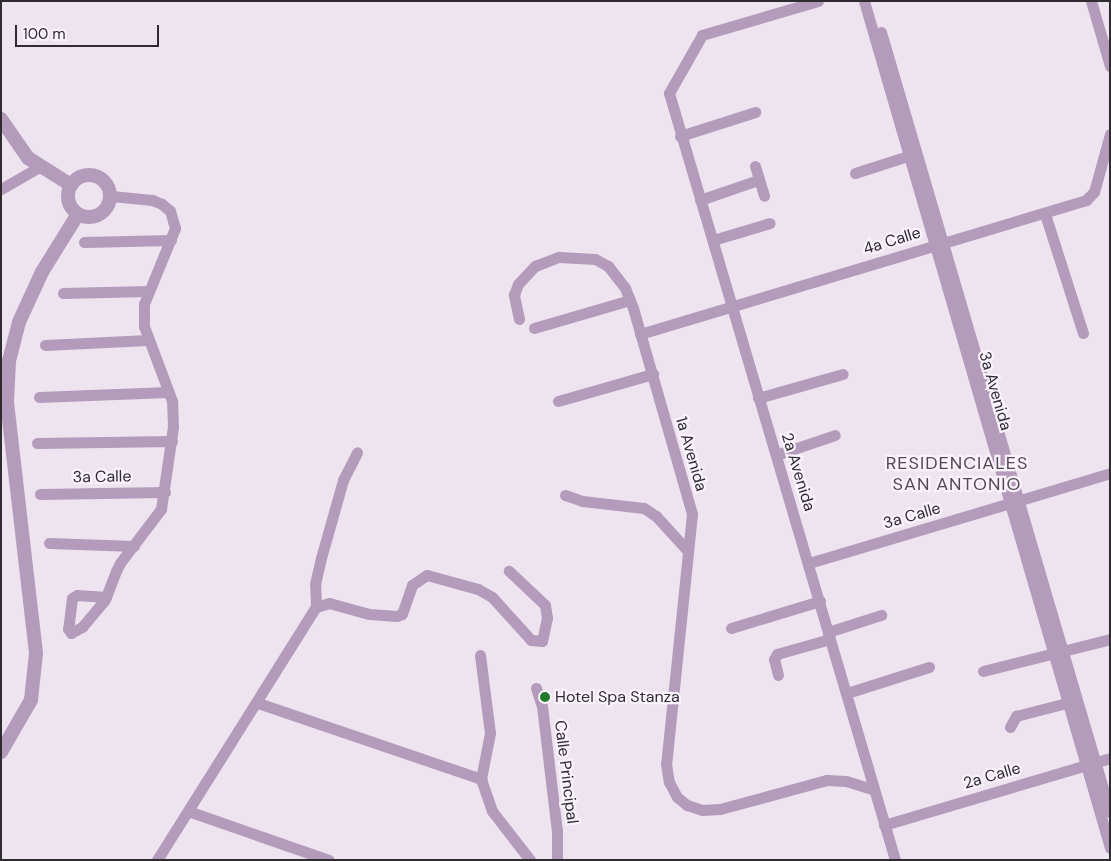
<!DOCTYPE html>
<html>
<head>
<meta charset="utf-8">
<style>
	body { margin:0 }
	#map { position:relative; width:1111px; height:861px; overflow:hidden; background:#ede4f0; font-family:"DM Sans",sans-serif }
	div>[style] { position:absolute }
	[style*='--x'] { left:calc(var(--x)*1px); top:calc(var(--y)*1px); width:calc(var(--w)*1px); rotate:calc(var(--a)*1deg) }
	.minor>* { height:11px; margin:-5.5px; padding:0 5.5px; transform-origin:5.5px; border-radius:5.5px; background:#b49bbb }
	.tertiary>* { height:14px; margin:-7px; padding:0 7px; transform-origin:7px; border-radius:7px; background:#b49bbb }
	.tertiary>.ring { margin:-7px; padding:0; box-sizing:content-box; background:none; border:14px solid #b49bbb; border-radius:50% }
	.dots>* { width:14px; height:14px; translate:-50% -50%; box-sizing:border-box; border:2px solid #faf2fd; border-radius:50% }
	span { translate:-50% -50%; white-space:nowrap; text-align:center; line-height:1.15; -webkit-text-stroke:4.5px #faf2fd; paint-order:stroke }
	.street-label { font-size:16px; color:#2f2c30 }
	.poi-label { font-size:16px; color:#2f2c30 }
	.left { translate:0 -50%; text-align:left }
	.neighbourhood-label { font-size:18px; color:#514a53; letter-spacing:1px }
	.frame { position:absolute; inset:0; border:2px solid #2f2c30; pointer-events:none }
	.scale { position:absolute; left:15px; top:25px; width:144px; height:22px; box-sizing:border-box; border:2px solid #2f2c30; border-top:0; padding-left:6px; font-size:15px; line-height:18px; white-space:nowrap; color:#2f2c30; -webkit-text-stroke:4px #faf2fd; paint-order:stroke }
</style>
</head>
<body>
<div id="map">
	<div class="minor">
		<div style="--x:818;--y:1;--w:121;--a:163.7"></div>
		<div style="--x:702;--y:35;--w:67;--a:119.6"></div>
		<div style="--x:669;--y:93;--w:800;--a:73.58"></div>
		<div style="--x:864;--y:1;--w:882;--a:73.8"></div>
		<div style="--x:1091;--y:1;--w:68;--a:73.7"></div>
		<div style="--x:881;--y:32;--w:813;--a:73.64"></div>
		<div style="--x:680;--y:136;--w:79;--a:-17.7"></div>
		<div style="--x:755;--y:166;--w:31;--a:73"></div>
		<div style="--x:855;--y:173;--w:56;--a:-17.8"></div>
		<div style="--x:1;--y:189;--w:46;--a:-29.9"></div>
		<div style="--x:700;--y:200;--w:61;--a:-19"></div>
		<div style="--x:1045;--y:214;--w:125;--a:72.3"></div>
		<div style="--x:713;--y:240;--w:59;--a:-16.6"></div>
		<div style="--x:84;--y:242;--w:87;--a:-1.3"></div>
		<div style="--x:63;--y:293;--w:85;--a:-1.3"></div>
		<div style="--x:519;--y:319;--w:25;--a:-102"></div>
		<div style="--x:514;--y:295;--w:12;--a:-70"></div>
		<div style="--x:518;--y:284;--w:25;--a:-47"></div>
		<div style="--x:535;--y:266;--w:26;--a:-21"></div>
		<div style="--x:559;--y:257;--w:36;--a:3"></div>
		<div style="--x:595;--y:259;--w:15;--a:28"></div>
		<div style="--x:608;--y:266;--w:28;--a:52"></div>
		<div style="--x:625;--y:288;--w:22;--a:68"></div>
		<div style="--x:633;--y:308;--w:214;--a:74"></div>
		<div style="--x:692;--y:514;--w:251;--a:95.9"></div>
		<div style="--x:666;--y:764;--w:18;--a:81"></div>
		<div style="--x:669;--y:782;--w:17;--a:62"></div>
		<div style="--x:677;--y:797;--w:13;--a:39"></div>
		<div style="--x:687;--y:805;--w:16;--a:18"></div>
		<div style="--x:702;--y:810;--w:18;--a:-3"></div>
		<div style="--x:720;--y:809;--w:111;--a:-15.2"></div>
		<div style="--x:827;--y:780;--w:19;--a:3"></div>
		<div style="--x:846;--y:781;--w:28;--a:17"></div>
		<div style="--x:534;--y:328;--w:100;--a:-16.3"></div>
		<div style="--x:640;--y:334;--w:466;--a:-16.7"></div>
		<div style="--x:1086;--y:200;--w:11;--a:-45"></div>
		<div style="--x:1094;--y:192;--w:60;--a:-74.6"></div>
		<div style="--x:45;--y:345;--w:103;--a:-2.8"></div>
		<div style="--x:39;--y:397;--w:129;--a:-2.2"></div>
		<div style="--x:758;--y:398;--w:88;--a:-15.8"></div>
		<div style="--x:558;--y:401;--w:99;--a:-15.9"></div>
		<div style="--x:37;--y:443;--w:135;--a:-0.8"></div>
		<div style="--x:776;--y:455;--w:62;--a:-18.7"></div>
		<div style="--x:40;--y:494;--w:125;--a:-0.9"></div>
		<div style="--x:565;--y:495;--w:18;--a:19"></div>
		<div style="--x:582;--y:501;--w:62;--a:6.4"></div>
		<div style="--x:644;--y:508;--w:14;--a:34"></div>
		<div style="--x:656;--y:516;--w:46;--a:47.6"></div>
		<div style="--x:49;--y:543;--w:85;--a:2"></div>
		<div style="--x:809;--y:563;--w:314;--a:-16.6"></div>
		<div style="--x:106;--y:597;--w:29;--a:-176"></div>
		<div style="--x:77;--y:595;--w:6;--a:149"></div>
		<div style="--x:72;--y:598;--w:31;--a:97"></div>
		<div style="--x:68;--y:629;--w:5;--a:53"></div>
		<div style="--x:71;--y:633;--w:13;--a:-29"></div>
		<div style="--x:82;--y:627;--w:34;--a:-50"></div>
		<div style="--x:104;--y:601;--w:4;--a:-63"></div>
		<div style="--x:106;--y:597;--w:28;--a:-69"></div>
		<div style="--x:116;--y:571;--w:9;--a:-63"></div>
		<div style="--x:120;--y:563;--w:68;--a:-52.8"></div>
		<div style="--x:161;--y:509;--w:83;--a:-81.7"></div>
		<div style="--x:173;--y:427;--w:26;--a:-92"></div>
		<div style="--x:172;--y:401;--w:80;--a:-110.5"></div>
		<div style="--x:144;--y:326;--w:22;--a:-90"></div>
		<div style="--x:144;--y:304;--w:82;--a:-67.8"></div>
		<div style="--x:175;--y:228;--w:18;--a:-106"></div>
		<div style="--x:170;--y:211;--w:11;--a:-139"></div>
		<div style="--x:162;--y:204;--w:11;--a:-158"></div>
		<div style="--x:152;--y:200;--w:41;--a:-174.4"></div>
		<div style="--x:316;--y:607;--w:23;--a:-92"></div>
		<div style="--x:315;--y:584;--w:27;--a:-77"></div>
		<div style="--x:321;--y:558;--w:81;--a:-74.2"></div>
		<div style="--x:343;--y:480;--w:31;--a:-63"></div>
		<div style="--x:731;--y:628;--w:93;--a:-16.9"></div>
		<div style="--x:828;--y:632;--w:56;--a:-17.8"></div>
		<div style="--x:480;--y:655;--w:79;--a:82.7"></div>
		<div style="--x:490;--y:733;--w:47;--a:101.1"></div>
		<div style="--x:481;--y:779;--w:34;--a:71"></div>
		<div style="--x:492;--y:811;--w:62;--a:52.2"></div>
		<div style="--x:983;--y:671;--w:131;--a:-14.1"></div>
		<div style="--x:778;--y:675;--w:16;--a:-104"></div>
		<div style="--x:774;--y:659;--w:6;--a:-59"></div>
		<div style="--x:777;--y:654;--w:55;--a:-15.8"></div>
		<div style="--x:536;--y:688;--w:19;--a:72"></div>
		<div style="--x:542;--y:706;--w:126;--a:83.2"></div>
		<div style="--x:557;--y:831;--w:29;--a:90"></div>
		<div style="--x:847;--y:693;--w:86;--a:-17.6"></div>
		<div style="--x:258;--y:703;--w:236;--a:18.8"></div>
		<div style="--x:1010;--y:727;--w:13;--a:-61"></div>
		<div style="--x:1016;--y:716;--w:60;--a:-14.5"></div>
		<div style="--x:188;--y:811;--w:149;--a:19.2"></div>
		<div style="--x:884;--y:825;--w:236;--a:-16.5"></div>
		<div style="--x:157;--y:860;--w:299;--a:-57.9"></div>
		<div style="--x:316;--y:607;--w:14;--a:-17"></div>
		<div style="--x:329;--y:603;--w:41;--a:15.4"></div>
		<div style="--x:369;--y:614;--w:28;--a:4"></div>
		<div style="--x:397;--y:616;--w:5;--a:-22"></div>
		<div style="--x:402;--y:614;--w:31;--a:-71"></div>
		<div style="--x:412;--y:585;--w:18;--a:-34"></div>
		<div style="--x:427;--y:575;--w:53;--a:15.4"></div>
		<div style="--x:478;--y:589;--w:16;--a:30"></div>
		<div style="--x:492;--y:597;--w:58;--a:47.8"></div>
		<div style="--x:531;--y:640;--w:11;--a:5"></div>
		<div style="--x:542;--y:641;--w:24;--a:-78"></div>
		<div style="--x:547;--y:618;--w:13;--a:-99"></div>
		<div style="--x:545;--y:605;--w:50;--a:-136.6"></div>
	</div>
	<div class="tertiary">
		<div style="--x:1;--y:119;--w:47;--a:55.3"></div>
		<div style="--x:28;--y:158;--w:51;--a:32.1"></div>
		<div class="ring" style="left:68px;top:175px;width:28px;height:28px"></div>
		<div style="--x:1;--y:752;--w:60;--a:-60"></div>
		<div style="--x:31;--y:700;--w:47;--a:-83.9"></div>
		<div style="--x:36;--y:653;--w:253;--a:-96.6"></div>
		<div style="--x:7;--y:402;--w:41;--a:-87.2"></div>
		<div style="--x:9;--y:361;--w:40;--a:-75.6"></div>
		<div style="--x:19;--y:322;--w:55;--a:-65.3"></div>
		<div style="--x:42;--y:272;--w:68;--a:-58.2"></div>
	</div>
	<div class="dots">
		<div style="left:545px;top:697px;background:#207a28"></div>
	</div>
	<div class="street-label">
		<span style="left:892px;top:241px;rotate:-17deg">4a Calle</span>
		<span style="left:995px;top:391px;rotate:74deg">3a Avenida</span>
		<span style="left:691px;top:454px;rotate:74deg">1a Avenida</span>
		<span style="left:798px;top:472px;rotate:73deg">2a Avenida</span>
		<span style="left:102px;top:477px;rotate:-1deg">3a Calle</span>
		<span style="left:912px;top:516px;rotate:-16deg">3a Calle</span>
		<span style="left:566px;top:772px;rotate:83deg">Calle Principal</span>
		<span style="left:992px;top:776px;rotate:-16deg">2a Calle</span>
	</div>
	<div class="poi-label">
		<span class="left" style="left:555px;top:697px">Hotel Spa Stanza</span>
	</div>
	<div class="neighbourhood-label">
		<span style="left:957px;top:474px">RESIDENCIALES<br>SAN ANTONIO</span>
	</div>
	<div class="frame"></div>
	<div class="scale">100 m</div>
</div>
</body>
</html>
